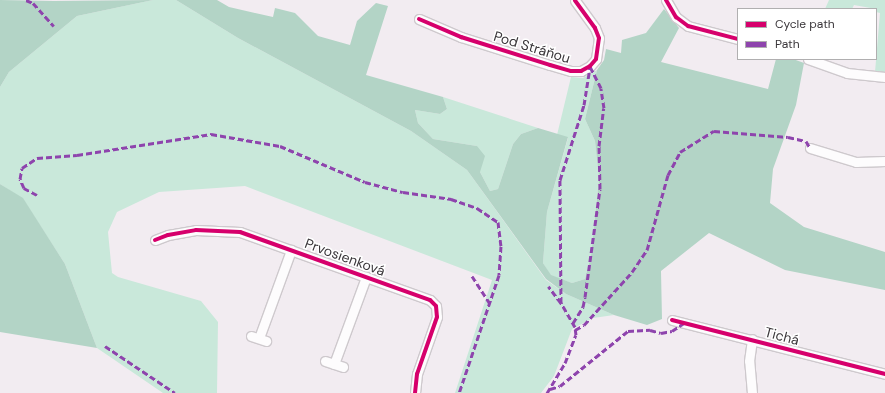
<!DOCTYPE html>
<html>
<head>
<meta charset="utf-8">
<style>
	body { margin:0 }
	#map { position:relative; width:885px; height:393px; overflow:hidden; background:#f2ecf1; font-family:"DM Sans",sans-serif }
	div>[style] { position:absolute }
	[style*='--x'] { left:calc(var(--x)*1px); top:calc(var(--y)*1px); width:calc(var(--w)*1px); rotate:calc(var(--a)*1deg) }
	.green>* { inset:0; background:#c9e8da }
	.forest>* { inset:0; background:#b3d4c6 }
	.roads { filter:drop-shadow(1px 0 #cec9cd) drop-shadow(-1px 0 #cec9cd) drop-shadow(0 1px #cec9cd) drop-shadow(0 -1px #cec9cd) }
	.street>* { height:9px; margin:-4.5px; padding:0 4.5px; transform-origin:4.5px; border-radius:4.5px; background:#fdfcfd }
	.quiet>* { height:3px; margin-top:-1.5px; transform-origin:0; background:repeating-linear-gradient(90deg,#8e44ad 0 6px,transparent 0 9px) }
	.cycleway>* { height:4px; margin:-2px; padding:0 2px; transform-origin:2px; border-radius:2px; background:#d6006c }
	span { translate:-50% -50%; white-space:nowrap; text-align:center; line-height:1.15; -webkit-text-stroke:3px #fff; paint-order:stroke }
	.street-label { font-size:14px; color:#3a363a }
	.legend { position:absolute; left:737px; top:8px; width:140px; height:52px; box-sizing:border-box; background:#fff; border:1px solid #b0afb0; margin:0; padding:5px 7px; list-style:none; font-size:12px; color:#3a363a }
	.legend li { display:flex; align-items:center; gap:8px; height:20px }
	.legend b { width:20px; border:1px solid #b0afb0 }
</style>
</head>
<body>
<div id="map">
	<div class="green">
		<div style="clip-path:polygon(153px 0,176px 0,238px 38px,411px 131px,467px 170px,546px 280px,566px 294px,614px 315px,593px 318px,572px 329px,554px 376px,541px 393px,455px 393px,492px 280px,245px 186px,159px 192px,117px 212px,108px 232px,112px 273px,118px 277px,201px 301px,218px 322px,217px 393px,163px 393px,97px 348px,65px 264px,23px 199px,0 184px,0 87px,9px 72px,77px 16px)"></div>
		<div style="clip-path:polygon(829px 0,885px 0,885px 73px,875px 72px,880px 13px,876px 12px,876px 9px,854px 5px,852px 9px,825px 9px)"></div>
		<div style="clip-path:polygon(597px 70px,585px 119px,595px 141px,599px 179px,591px 256px,585px 279px,572px 283px,551px 276px,543px 263px,547px 212px,568px 138px,557px 135px,571px 77px,583px 78px)"></div>
		<div style="clip-path:polygon(443px 97px,538px 128px,521px 134px,513px 144px,498px 189px,490px 191px,480px 172px,477px 146px,433px 139px,418px 123px,415px 110px,440px 114px,447px 109px)"></div>
	</div>
	<div class="forest">
		<div style="clip-path:polygon(0 0,54px 1px,153px 0,77px 16px,9px 72px,0 87px)"></div>
		<div style="clip-path:polygon(176px 0,217px 0,229px 7px,273px 17px,275px 8px,295px 13px,318px 36px,350px 45px,357px 21px,376px 3px,388px 6px,366px 75px,443px 97px,447px 109px,440px 114px,415px 110px,418px 123px,433px 139px,477px 146px,485px 156px,480px 172px,490px 191px,498px 189px,513px 144px,521px 134px,538px 128px,568px 137px,547px 212px,543px 263px,551px 275px,572px 283px,585px 279px,591px 256px,599px 179px,595px 141px,585px 119px,597px 70px,604px 60px,606px 49px,621px 53px,622px 40px,646px 33px,664px 9px,679px 28px,661px 62px,768px 89px,776px 59px,793px 59px,804px 63px,796px 105px,773px 169px,770px 203px,804px 227px,885px 252px,885px 290px,785px 270px,709px 233px,661px 271px,662px 319px,647px 325px,614px 315px,566px 294px,546px 279px,467px 170px,411px 131px,238px 38px)"></div>
		<div style="clip-path:polygon(0 184px,23px 198px,65px 264px,97px 348px,0 332px)"></div>
	</div>
	<div class="roads">
		<div class="street">
			<div style="--x:666;--y:0;--w:20;--a:60"></div>
			<div style="--x:676;--y:17;--w:15;--a:37"></div>
			<div style="--x:688;--y:26;--w:52;--a:14.6"></div>
			<div style="--x:419;--y:19;--w:46;--a:23.2"></div>
			<div style="--x:461;--y:37;--w:93;--a:17.5"></div>
			<div style="--x:550;--y:65;--w:22;--a:16"></div>
			<div style="--x:571;--y:71;--w:10;--a:0"></div>
			<div style="--x:581;--y:71;--w:10;--a:-29"></div>
			<div style="--x:590;--y:66;--w:9;--a:-49"></div>
			<div style="--x:596;--y:59;--w:21;--a:-82"></div>
			<div style="--x:599;--y:38;--w:11;--a:-112"></div>
			<div style="--x:595;--y:28;--w:34;--a:-126"></div>
			<div style="--x:808;--y:59;--w:41;--a:19.7"></div>
			<div style="--x:847;--y:73;--w:38;--a:6"></div>
			<div style="--x:810;--y:148;--w:48;--a:16.9"></div>
			<div style="--x:856;--y:162;--w:29;--a:-2"></div>
			<div style="--x:155;--y:240;--w:14;--a:-21"></div>
			<div style="--x:168;--y:235;--w:28;--a:-10"></div>
			<div style="--x:196;--y:230;--w:44;--a:2.6"></div>
			<div style="--x:240;--y:232;--w:202;--a:19.7"></div>
			<div style="--x:430;--y:300;--w:8;--a:45"></div>
			<div style="--x:436;--y:306;--w:11;--a:85"></div>
			<div style="--x:437;--y:317;--w:60;--a:109.3"></div>
			<div style="--x:417;--y:374;--w:19;--a:96"></div>
			<div style="--x:672;--y:320;--w:220;--a:14.2"></div>
			<div style="--x:251;--y:336;--w:16;--a:18"></div>
			<div style="--x:259;--y:338;--w:94;--a:-70"></div>
			<div style="--x:325;--y:361;--w:19;--a:18"></div>
			<div style="--x:334;--y:364;--w:93;--a:-69.8"></div>
			<div style="--x:752;--y:393;--w:32;--a:-95"></div>
			<div style="--x:749;--y:361;--w:22;--a:-82"></div>
		</div>
	</div>
	<div class="quiet">
		<div style="--x:26;--y:0;--w:8;--a:23"></div>
		<div style="--x:33;--y:3;--w:31;--a:48"></div>
		<div style="--x:37;--y:195;--w:15;--a:-152"></div>
		<div style="--x:24;--y:188;--w:10;--a:-114"></div>
		<div style="--x:20;--y:179;--w:11;--a:-80"></div>
		<div style="--x:22;--y:168;--w:18;--a:-34"></div>
		<div style="--x:37;--y:158;--w:40;--a:-4.3"></div>
		<div style="--x:77;--y:155;--w:136;--a:-8.9"></div>
		<div style="--x:211;--y:134;--w:70;--a:9.9"></div>
		<div style="--x:280;--y:146;--w:92;--a:23"></div>
		<div style="--x:365;--y:182;--w:39;--a:15"></div>
		<div style="--x:403;--y:192;--w:49;--a:8.3"></div>
		<div style="--x:451;--y:199;--w:28;--a:19"></div>
		<div style="--x:477;--y:208;--w:25;--a:34"></div>
		<div style="--x:498;--y:222;--w:24;--a:83"></div>
		<div style="--x:501;--y:246;--w:29;--a:94"></div>
		<div style="--x:499;--y:275;--w:125;--a:108.7"></div>
		<div style="--x:472;--y:276;--w:33;--a:57"></div>
		<div style="--x:561;--y:303;--w:123;--a:-90.5"></div>
		<div style="--x:560;--y:180;--w:79;--a:-72.3"></div>
		<div style="--x:584;--y:105;--w:39;--a:-81"></div>
		<div style="--x:573;--y:323;--w:19;--a:-58"></div>
		<div style="--x:583;--y:307;--w:10;--a:-79"></div>
		<div style="--x:585;--y:297;--w:109;--a:-82.1"></div>
		<div style="--x:600;--y:189;--w:43;--a:-91.3"></div>
		<div style="--x:599;--y:146;--w:38;--a:-83"></div>
		<div style="--x:604;--y:108;--w:20;--a:-99"></div>
		<div style="--x:601;--y:88;--w:25;--a:-117"></div>
		<div style="--x:575;--y:330;--w:10;--a:-29"></div>
		<div style="--x:584;--y:325;--w:72;--a:-47.8"></div>
		<div style="--x:632;--y:272;--w:27;--a:-56"></div>
		<div style="--x:647;--y:250;--w:78;--a:-74.4"></div>
		<div style="--x:668;--y:175;--w:26;--a:-62"></div>
		<div style="--x:680;--y:152;--w:40;--a:-32"></div>
		<div style="--x:714;--y:131;--w:74;--a:4.6"></div>
		<div style="--x:788;--y:137;--w:18;--a:13"></div>
		<div style="--x:806;--y:141;--w:8;--a:60"></div>
		<div style="--x:105;--y:346;--w:84;--a:33.9"></div>
		<div style="--x:550;--y:389;--w:10;--a:-17"></div>
		<div style="--x:560;--y:386;--w:87;--a:-39"></div>
		<div style="--x:628;--y:331;--w:22;--a:-3"></div>
		<div style="--x:650;--y:330;--w:11;--a:15"></div>
		<div style="--x:661;--y:333;--w:11;--a:-10"></div>
		<div style="--x:672;--y:331;--w:14;--a:-34"></div>
		<div style="--x:547;--y:393;--w:35;--a:-59"></div>
		<div style="--x:565;--y:363;--w:30;--a:-69"></div>
		<div style="--x:576;--y:335;--w:8;--a:-97"></div>
		<div style="--x:575;--y:327;--w:28;--a:-120"></div>
		<div style="--x:561;--y:303;--w:21;--a:-127"></div>
	</div>
	<div class="cycleway">
		<div style="--x:666;--y:0;--w:20;--a:60"></div>
		<div style="--x:676;--y:17;--w:15;--a:37"></div>
		<div style="--x:688;--y:26;--w:52;--a:14.6"></div>
		<div style="--x:419;--y:19;--w:46;--a:23.2"></div>
		<div style="--x:461;--y:37;--w:93;--a:17.5"></div>
		<div style="--x:550;--y:65;--w:22;--a:16"></div>
		<div style="--x:571;--y:71;--w:10;--a:0"></div>
		<div style="--x:581;--y:71;--w:10;--a:-29"></div>
		<div style="--x:590;--y:66;--w:9;--a:-49"></div>
		<div style="--x:596;--y:59;--w:21;--a:-82"></div>
		<div style="--x:599;--y:38;--w:11;--a:-112"></div>
		<div style="--x:595;--y:28;--w:34;--a:-126"></div>
		<div style="--x:155;--y:240;--w:14;--a:-21"></div>
		<div style="--x:168;--y:235;--w:28;--a:-10"></div>
		<div style="--x:196;--y:230;--w:44;--a:2.6"></div>
		<div style="--x:240;--y:232;--w:202;--a:19.7"></div>
		<div style="--x:430;--y:300;--w:8;--a:45"></div>
		<div style="--x:436;--y:306;--w:11;--a:85"></div>
		<div style="--x:437;--y:317;--w:60;--a:109.3"></div>
		<div style="--x:417;--y:374;--w:19;--a:96"></div>
		<div style="--x:672;--y:320;--w:220;--a:14.2"></div>
	</div>
	<div class="street-label">
		<span style="left:532px;top:47px;rotate:17deg">Pod Stráňou</span>
		<span style="left:345px;top:257px;rotate:20deg">Prvosienková</span>
		<span style="left:782px;top:336px;rotate:15deg">Tichá</span>
	</div>
	<ul class="legend">
	<li><b style="height:5px;background:#d6006c"></b>Cycle path</li>
	<li><b style="height:5px;background:#8e44ad"></b>Path</li>
	</ul>
</div>
</body>
</html>
